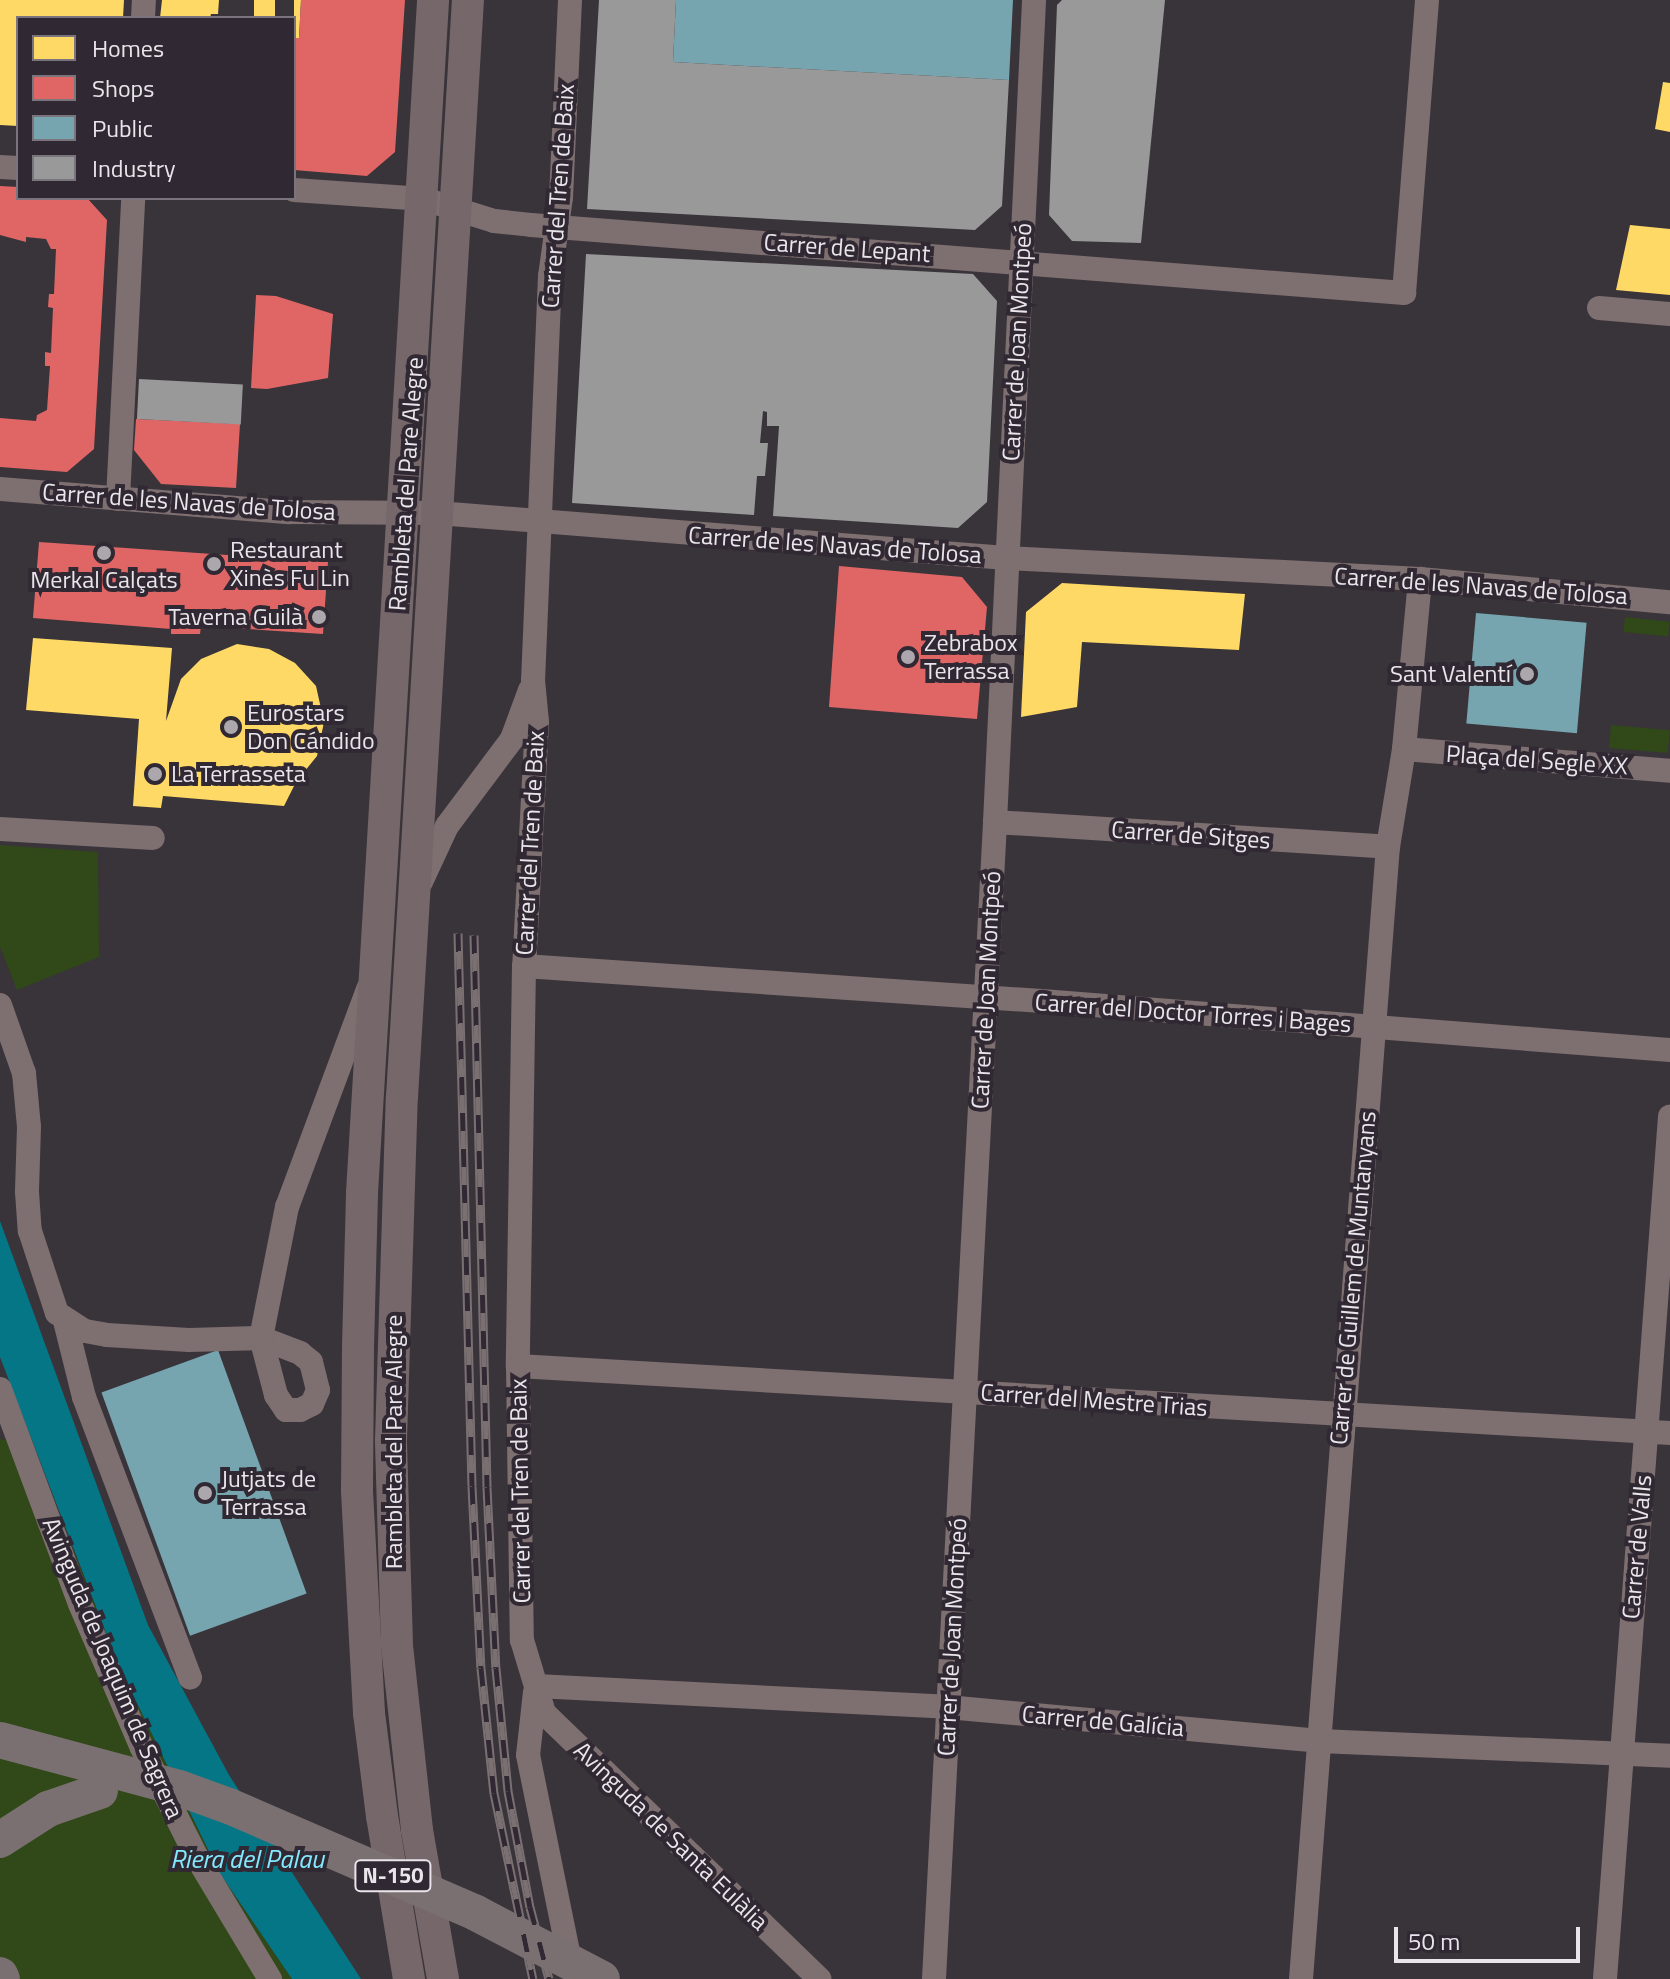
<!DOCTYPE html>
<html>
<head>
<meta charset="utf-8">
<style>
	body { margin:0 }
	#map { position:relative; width:1670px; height:1979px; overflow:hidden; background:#39343a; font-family:"Titillium Web",sans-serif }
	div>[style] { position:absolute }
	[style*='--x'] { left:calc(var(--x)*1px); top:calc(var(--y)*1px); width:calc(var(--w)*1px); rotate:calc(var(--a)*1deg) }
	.green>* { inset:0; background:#314818; transform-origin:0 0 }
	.water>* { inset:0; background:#057686 }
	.homes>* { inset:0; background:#ffd966; transform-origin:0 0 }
	.shops>* { inset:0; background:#e06666 }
	.public>* { inset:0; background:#76a5af; transform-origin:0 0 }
	.industry>* { inset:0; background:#999; transform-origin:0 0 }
	.street>* { height:24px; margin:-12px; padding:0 12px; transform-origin:12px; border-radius:12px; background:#7e6f70 }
	.secondary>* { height:32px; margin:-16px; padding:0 16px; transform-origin:16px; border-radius:16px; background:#76676a }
	.primary>* { height:36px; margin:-18px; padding:0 18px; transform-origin:18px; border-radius:18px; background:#7a7071 }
	.rail>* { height:9px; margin-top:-4.5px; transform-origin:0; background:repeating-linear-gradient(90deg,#302832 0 18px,#7a7072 0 36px); box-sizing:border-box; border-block:2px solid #7a7072 }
	.dots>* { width:22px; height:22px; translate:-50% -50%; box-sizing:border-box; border:4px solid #302832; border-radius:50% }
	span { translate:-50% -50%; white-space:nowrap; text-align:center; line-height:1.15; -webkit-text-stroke:8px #302832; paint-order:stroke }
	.shield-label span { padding:2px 6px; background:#302832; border:2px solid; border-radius:6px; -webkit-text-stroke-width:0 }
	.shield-label { font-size:22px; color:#eae5eb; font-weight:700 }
	.street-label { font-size:24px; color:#eae5eb }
	.poi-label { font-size:24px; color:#eae5eb }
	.left { translate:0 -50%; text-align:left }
	.right { translate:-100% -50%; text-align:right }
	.water-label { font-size:26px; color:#83e9fd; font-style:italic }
	.legend { position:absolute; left:16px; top:16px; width:280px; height:184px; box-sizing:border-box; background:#302832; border:2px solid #7a747c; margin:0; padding:10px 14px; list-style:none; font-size:24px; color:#eae5eb }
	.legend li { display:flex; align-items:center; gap:16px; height:40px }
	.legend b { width:40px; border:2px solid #7a747c }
	.scale { position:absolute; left:1394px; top:1927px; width:186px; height:36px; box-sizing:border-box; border:4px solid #eae5eb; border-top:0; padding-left:10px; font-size:24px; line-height:28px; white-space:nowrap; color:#eae5eb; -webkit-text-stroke:6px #302832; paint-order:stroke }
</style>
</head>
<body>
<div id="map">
	<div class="green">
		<div style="left:1625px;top:617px;width:45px;height:15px;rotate:6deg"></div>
		<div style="left:1611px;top:725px;width:59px;height:23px;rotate:5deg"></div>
		<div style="clip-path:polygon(0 845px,98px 852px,99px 957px,17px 990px,0 947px)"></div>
		<div style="clip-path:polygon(0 1439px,33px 1447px,118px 1664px,219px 1872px,292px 1979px,0 1979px)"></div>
	</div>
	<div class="water">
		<div style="clip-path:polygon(0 1221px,148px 1625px,229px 1775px,361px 1979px,292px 1979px,219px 1872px,118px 1664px,0 1357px)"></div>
	</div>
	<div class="homes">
		<div style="clip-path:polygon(0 0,124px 0,123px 18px,18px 18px,18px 126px,0 125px)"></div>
		<div style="clip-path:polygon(162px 0,219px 0,218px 14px,211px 14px,210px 18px,160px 18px)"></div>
		<div style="left:254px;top:0;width:21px;height:17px"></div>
		<div style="clip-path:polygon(294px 0,301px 0,299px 38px,294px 38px)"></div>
		<div style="clip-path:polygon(1663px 82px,1670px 83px,1670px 132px,1655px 129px)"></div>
		<div style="clip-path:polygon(1630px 225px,1670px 229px,1670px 295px,1616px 290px)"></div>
		<div style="clip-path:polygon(1062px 583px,1245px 594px,1239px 650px,1082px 642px,1077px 707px,1021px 717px,1026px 612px)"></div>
		<div style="clip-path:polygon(33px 638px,172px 648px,166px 721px,181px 679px,201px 659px,237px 644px,269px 649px,295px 663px,316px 686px,324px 722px,317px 756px,296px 782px,284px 806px,163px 796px,161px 808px,133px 806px,139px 719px,26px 710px)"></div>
	</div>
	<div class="shops">
		<div style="clip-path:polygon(301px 0,405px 0,395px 152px,367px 176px,294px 170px,294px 38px,299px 38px)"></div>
		<div style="clip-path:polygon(0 186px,18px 187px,18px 198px,87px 198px,107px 220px,94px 449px,67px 472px,0 467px,0 418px,36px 421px,37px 415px,47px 410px,50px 366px,45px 366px,45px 352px,51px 353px,53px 308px,48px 307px,49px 294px,54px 294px,56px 249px,51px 249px,46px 239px,26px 237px,26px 242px,0 235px)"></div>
		<div style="clip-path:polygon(256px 295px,276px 296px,333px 314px,328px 378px,267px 389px,251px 388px)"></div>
		<div style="clip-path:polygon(136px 419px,240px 424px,236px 488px,161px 484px,134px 450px)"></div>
		<div style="clip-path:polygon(39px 542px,328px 562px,323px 634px,201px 626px,200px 634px,171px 634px,171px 629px,33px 618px)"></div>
		<div style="clip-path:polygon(839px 566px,962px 577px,987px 607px,977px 719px,829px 707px)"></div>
	</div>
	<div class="public">
		<div style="clip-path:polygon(676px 0,1013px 0,1009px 80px,673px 62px)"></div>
		<div style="left:1476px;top:613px;width:111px;height:111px;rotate:5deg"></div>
		<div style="left:218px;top:1350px;width:259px;height:124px;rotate:70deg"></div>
	</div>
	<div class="industry">
		<div style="clip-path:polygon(599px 0,676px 0,673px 62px,1009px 80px,1002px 206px,975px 230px,587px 209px)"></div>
		<div style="clip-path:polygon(1062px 0,1165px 0,1141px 243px,1072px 241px,1049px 215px,1057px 5px)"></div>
		<div style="clip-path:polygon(586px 254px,973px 274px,997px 301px,987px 502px,958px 528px,773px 516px,779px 426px,767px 426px,767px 412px,763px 411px,760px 443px,768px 443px,765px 476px,757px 476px,754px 515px,572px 503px)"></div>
		<div style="left:139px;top:379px;width:104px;height:40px;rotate:3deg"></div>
	</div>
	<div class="street">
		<div style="--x:570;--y:0;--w:197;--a:92.6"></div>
		<div style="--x:561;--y:197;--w:80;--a:97.9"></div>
		<div style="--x:550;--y:276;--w:404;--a:92.4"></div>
		<div style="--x:533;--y:680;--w:42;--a:84.6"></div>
		<div style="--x:537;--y:722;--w:244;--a:93"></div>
		<div style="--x:524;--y:966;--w:400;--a:90.9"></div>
		<div style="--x:518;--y:1366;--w:274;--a:89.2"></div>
		<div style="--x:522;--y:1640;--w:76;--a:73.2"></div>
		<div style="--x:544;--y:1713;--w:383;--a:44"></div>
		<div style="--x:143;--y:18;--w:18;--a:-87"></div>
		<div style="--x:0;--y:167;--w:18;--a:3"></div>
		<div style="--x:294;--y:190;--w:130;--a:4"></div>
		<div style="--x:424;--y:199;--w:73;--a:17.4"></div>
		<div style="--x:494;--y:221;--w:37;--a:6"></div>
		<div style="--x:531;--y:225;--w:876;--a:4.45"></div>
		<div style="--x:1404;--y:293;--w:294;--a:-85.5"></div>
		<div style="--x:1599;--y:308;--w:71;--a:4.8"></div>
		<div style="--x:0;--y:489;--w:290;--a:4.6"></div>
		<div style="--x:289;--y:512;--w:149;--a:0.4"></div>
		<div style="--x:438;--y:513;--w:570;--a:4.53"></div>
		<div style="--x:1006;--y:558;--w:415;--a:2.9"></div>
		<div style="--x:1420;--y:579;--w:251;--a:5.3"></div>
		<div style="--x:118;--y:499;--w:301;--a:-87.1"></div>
		<div style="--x:1404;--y:749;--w:267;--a:4.7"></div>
		<div style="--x:995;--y:822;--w:394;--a:3.6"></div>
		<div style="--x:0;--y:829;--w:153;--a:3.4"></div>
		<div style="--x:421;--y:882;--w:62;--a:-65.1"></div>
		<div style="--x:447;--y:826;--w:109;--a:-53.2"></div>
		<div style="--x:512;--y:739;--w:52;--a:-69.8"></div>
		<div style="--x:524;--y:966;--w:519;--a:3.87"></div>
		<div style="--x:1042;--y:1001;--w:630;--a:4.46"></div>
		<div style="--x:0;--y:1005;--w:72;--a:70.6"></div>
		<div style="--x:24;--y:1073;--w:54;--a:84.7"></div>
		<div style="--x:29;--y:1127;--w:65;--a:91.8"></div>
		<div style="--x:27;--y:1192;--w:39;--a:86"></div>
		<div style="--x:30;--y:1231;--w:86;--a:71.8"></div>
		<div style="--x:57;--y:1313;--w:33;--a:33"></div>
		<div style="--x:85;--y:1331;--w:22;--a:10"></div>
		<div style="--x:107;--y:1335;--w:82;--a:3.5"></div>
		<div style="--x:189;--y:1340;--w:72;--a:-1.6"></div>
		<div style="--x:261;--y:1338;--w:42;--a:21"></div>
		<div style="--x:300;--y:1353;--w:14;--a:39"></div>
		<div style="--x:311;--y:1362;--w:29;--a:76"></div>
		<div style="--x:318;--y:1390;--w:15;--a:113"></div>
		<div style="--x:312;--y:1404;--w:13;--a:153"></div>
		<div style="--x:300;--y:1410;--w:14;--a:180"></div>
		<div style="--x:286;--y:1410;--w:18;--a:-124"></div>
		<div style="--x:276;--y:1395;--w:59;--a:-104.7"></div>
		<div style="--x:261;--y:1338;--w:134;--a:-78.8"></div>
		<div style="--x:287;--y:1207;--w:233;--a:-69.6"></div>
		<div style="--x:65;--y:1321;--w:78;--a:76"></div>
		<div style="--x:84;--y:1397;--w:300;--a:69.3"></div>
		<div style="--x:518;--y:1366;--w:1154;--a:3.33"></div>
		<div style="--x:0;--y:1389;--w:229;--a:69.6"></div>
		<div style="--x:80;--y:1604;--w:157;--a:66.7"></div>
		<div style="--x:142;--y:1748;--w:121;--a:63.4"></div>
		<div style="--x:196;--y:1856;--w:144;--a:59"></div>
		<div style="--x:536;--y:1686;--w:412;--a:2.9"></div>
		<div style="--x:947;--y:1707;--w:374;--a:5.2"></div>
		<div style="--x:1319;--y:1741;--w:351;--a:2.4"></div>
		<div style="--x:535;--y:1692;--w:63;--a:96.3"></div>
		<div style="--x:528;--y:1755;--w:220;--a:78.5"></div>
		<div style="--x:934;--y:1979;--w:1159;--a:-86.98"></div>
		<div style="--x:995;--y:822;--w:823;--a:-87.28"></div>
		<div style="--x:1301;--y:1979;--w:1135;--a:-85.61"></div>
		<div style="--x:1388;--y:847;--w:99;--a:-80.7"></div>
		<div style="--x:1404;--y:749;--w:171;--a:-84.6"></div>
		<div style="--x:1605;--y:1979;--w:865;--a:-85.69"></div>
	</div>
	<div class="secondary">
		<div style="--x:409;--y:1979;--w:165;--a:-99.4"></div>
		<div style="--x:382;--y:1816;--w:104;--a:-97.2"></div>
		<div style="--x:369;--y:1713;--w:223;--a:-93.1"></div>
		<div style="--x:357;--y:1490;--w:143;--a:-89.6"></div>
		<div style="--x:358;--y:1347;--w:154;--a:-88.5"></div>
		<div style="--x:362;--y:1193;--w:1195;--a:-86.59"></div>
		<div style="--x:443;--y:1979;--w:151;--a:-99.9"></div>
		<div style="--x:417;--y:1830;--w:186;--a:-96.2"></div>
		<div style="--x:397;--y:1645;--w:205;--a:-91.7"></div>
		<div style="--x:391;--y:1440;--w:343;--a:-88.2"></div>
		<div style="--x:402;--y:1097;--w:1099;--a:-86.56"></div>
	</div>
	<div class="primary">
		<div style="--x:0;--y:1740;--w:185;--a:15"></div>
		<div style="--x:179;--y:1788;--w:53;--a:19.8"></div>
		<div style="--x:229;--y:1806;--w:269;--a:23.4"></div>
		<div style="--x:476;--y:1913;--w:142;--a:27.6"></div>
		<div style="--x:0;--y:1840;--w:57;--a:-32.9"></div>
		<div style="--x:48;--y:1809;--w:55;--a:-19.1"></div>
		<div style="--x:0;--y:1975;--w:4;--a:63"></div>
	</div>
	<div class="rail">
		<div style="--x:458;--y:933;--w:553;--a:88.55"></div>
		<div style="--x:472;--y:1486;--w:182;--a:87.2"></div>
		<div style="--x:481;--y:1668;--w:126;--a:84.1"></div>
		<div style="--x:494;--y:1793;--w:190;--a:78.2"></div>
		<div style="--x:474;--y:935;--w:552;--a:88.65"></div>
		<div style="--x:487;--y:1487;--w:181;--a:87.2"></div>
		<div style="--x:496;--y:1668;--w:124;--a:84.4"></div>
		<div style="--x:508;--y:1791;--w:118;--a:79.3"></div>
		<div style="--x:530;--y:1907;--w:74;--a:75.2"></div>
	</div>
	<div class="dots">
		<div style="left:104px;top:553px;background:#aca7ad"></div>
		<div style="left:214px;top:564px;background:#aca7ad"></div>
		<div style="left:319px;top:617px;background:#aca7ad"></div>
		<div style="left:908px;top:657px;background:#aca7ad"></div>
		<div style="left:1527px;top:674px;background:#aca7ad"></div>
		<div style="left:231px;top:727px;background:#aca7ad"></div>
		<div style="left:155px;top:774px;background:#aca7ad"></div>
		<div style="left:205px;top:1493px;background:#aca7ad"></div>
	</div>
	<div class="shield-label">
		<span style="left:393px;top:1876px">N-150</span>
	</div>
	<div class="street-label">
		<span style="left:558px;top:196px;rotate:-86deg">Carrer del Tren de Baix</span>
		<span style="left:847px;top:248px;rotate:4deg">Carrer de Lepant</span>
		<span style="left:1017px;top:342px;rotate:-87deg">Carrer de Joan Montpeó</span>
		<span style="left:406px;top:484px;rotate:-86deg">Rambleta del Pare Alegre</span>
		<span style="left:189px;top:502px;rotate:4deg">Carrer de les Navas de Tolosa</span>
		<span style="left:835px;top:545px;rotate:4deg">Carrer de les Navas de Tolosa</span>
		<span style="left:1481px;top:586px;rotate:4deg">Carrer de les Navas de Tolosa</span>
		<span style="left:1537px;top:760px;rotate:4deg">Plaça del Segle XX</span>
		<span style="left:1191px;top:835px;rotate:4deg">Carrer de Sitges</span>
		<span style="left:530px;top:843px;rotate:-87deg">Carrer del Tren de Baix</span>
		<span style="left:986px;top:990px;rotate:-87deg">Carrer de Joan Montpeó</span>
		<span style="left:1193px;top:1013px;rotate:4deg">Carrer del Doctor Torres i Bages</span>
		<span style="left:1353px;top:1278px;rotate:-85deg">Carrer de Guillem de Muntanyans</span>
		<span style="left:1094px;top:1400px;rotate:4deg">Carrer del Mestre Trias</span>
		<span style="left:394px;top:1442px;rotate:-90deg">Rambleta del Pare Alegre</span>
		<span style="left:520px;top:1491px;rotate:-91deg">Carrer del Tren de Baix</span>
		<span style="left:1637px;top:1547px;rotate:-85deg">Carrer de Valls</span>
		<span style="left:952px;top:1637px;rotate:-87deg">Carrer de Joan Montpeó</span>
		<span style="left:113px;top:1668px;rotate:67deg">Avinguda de Joaquim de Sagrera</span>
		<span style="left:1103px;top:1721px;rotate:5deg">Carrer de Galícia</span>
		<span style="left:671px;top:1836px;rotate:44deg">Avinguda de Santa Eulàlia</span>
	</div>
	<div class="poi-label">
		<span class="left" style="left:230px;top:564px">Restaurant<br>Xinès Fu Lin</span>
		<span style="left:104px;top:580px">Merkal Calçats</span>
		<span class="right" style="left:303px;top:617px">Taverna Guilà</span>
		<span class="left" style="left:924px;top:657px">Zebrabox<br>Terrassa</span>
		<span class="right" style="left:1511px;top:674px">Sant Valentí</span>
		<span class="left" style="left:247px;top:727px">Eurostars<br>Don Cándido</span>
		<span class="left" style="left:171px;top:774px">La Terrasseta</span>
		<span class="left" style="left:221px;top:1493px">Jutjats de<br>Terrassa</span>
	</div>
	<div class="water-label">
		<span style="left:247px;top:1859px">Riera del Palau</span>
	</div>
	<ul class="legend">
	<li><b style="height:22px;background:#ffd966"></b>Homes</li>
	<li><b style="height:22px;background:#e06666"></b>Shops</li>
	<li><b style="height:22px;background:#76a5af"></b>Public</li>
	<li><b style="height:22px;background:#999"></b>Industry</li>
	</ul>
	<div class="scale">50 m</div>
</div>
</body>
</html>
